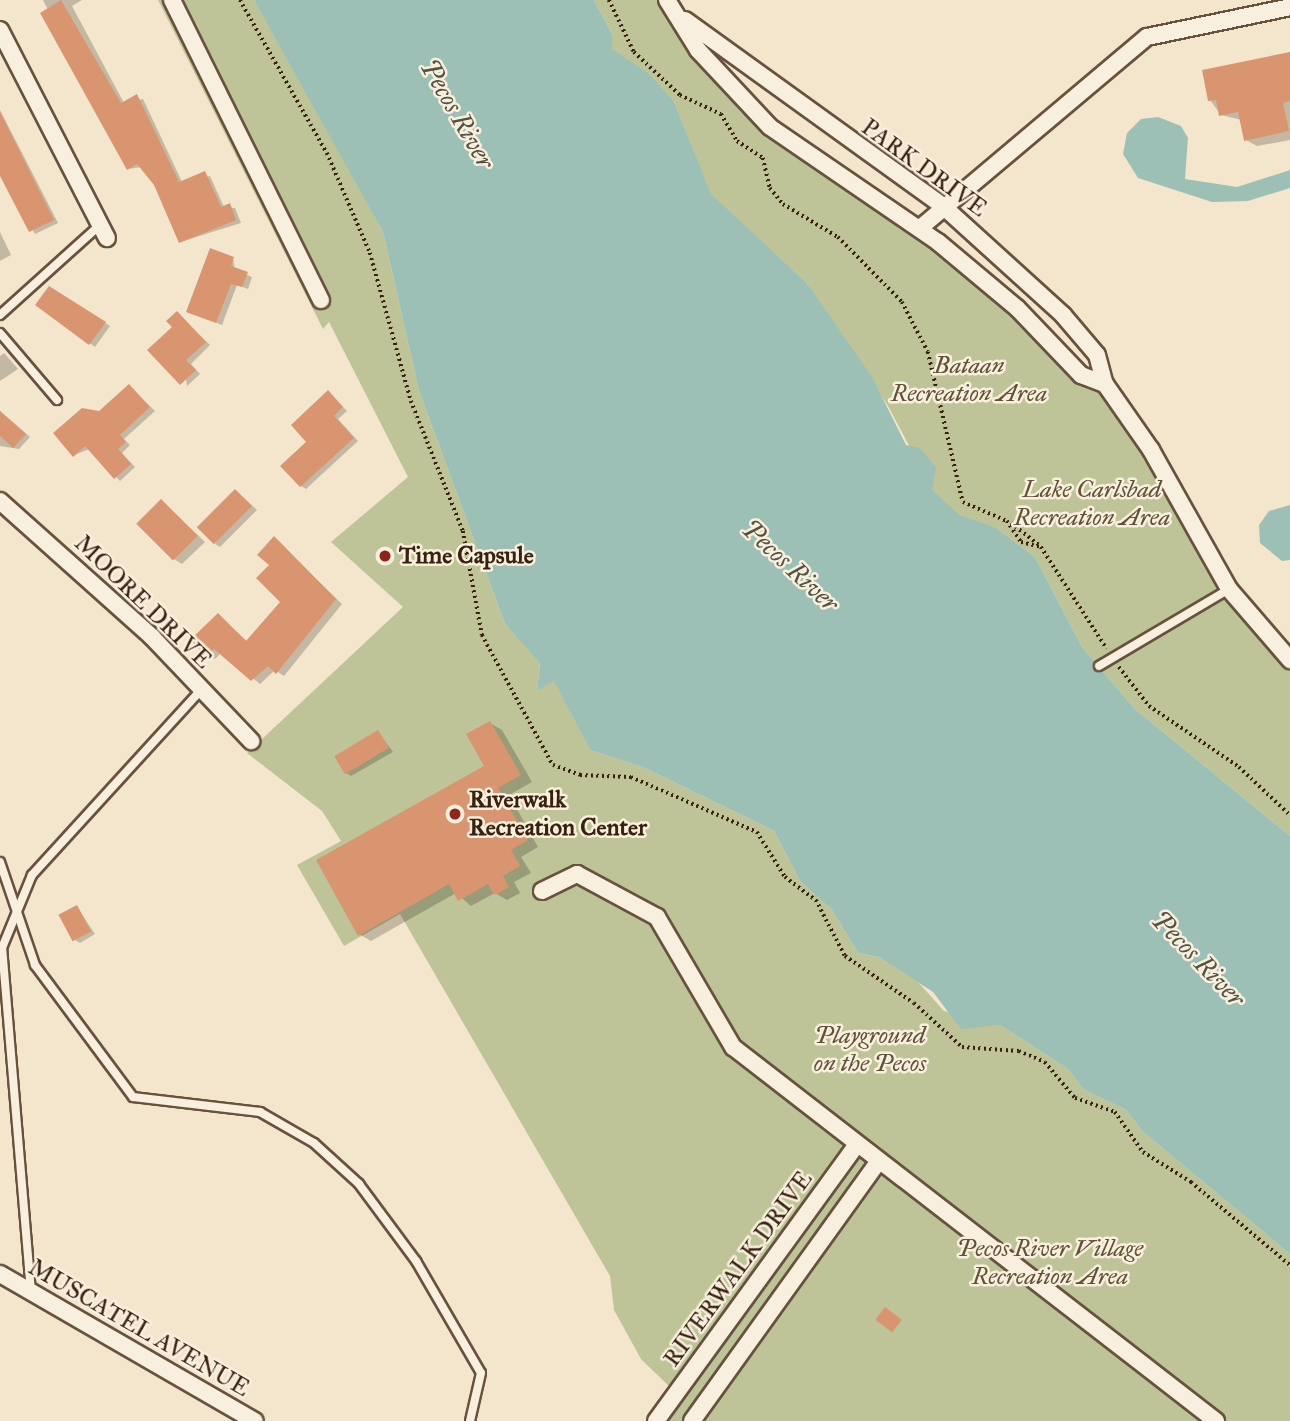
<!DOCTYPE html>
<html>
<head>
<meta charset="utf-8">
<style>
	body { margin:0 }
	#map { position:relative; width:1290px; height:1421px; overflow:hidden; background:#f4e6cd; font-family:"IM FELL Great Primer",serif }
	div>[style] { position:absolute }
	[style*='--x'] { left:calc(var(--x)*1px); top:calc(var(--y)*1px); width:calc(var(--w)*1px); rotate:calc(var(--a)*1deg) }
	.green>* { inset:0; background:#bec497 }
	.water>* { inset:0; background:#9cc0b6 }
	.shadow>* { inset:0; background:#0003 }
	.building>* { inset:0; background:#d99570; transform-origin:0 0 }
	.path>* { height:3.5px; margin-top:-1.75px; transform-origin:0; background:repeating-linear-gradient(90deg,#38210e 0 2px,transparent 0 5.5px) }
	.roads { filter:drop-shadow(2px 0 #67523e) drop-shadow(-2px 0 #67523e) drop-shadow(0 2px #67523e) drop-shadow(0 -2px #67523e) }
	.service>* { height:8px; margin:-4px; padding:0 4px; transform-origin:4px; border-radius:4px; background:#f8efde }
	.minor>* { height:16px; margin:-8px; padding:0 8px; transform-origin:8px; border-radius:8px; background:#f8efde }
	.dots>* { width:19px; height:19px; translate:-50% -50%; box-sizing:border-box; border:4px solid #f8efde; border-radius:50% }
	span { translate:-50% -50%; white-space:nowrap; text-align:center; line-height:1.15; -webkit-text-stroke:5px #f8efde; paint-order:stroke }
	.street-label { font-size:24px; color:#38210e }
	.park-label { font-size:24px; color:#605237; font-style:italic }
	.poi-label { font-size:24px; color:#38210e; font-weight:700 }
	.left { translate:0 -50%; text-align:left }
	.water-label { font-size:26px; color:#565140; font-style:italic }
</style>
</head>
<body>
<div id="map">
	<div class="green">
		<div style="clip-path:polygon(158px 0,254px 0,332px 137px,383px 232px,419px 391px,505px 624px,540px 662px,537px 691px,554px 680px,590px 750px,645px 768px,774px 831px,800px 881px,832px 910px,858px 953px,879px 957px,918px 982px,944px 1011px,1000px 1025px,1068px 1069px,1083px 1089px,1126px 1110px,1142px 1131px,1290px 1254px,1290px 1421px,656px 1421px,676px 1393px,641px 1359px,614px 1310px,610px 1276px,400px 914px,344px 946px,297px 865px,341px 841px,322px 811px,247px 753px,403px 607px,331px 542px,408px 477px,329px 322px,323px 329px)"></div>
		<div style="clip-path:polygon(594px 0,667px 0,698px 50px,770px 127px,920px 228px,1105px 384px,1193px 528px,1290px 660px,1290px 836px,1135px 709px,1082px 647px,1035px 557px,995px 527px,959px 516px,932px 489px,888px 406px,807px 283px,710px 194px,674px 102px,612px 49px,612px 34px)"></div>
	</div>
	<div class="water">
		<div style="clip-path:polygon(254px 0,594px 0,612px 34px,612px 49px,649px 74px,674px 102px,711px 194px,807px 283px,872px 377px,906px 445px,920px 448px,936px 467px,932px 489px,959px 515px,995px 527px,1035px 557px,1082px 647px,1135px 709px,1290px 836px,1290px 1254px,1142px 1131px,1126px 1110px,1083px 1089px,1068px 1069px,1000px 1025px,961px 1029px,933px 992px,879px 957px,858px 953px,832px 910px,800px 881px,774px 831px,645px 768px,590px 750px,554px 681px,537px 691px,540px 663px,505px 624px,419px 391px,383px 232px)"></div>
		<div style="clip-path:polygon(1158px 117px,1181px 126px,1188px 138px,1185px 179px,1237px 187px,1290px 170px,1290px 188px,1248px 201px,1212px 202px,1138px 178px,1123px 154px,1127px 133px,1141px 119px)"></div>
		<div style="clip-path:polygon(1290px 505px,1290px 560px,1282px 561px,1260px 543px,1259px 525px,1269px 511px)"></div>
	</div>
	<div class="shadow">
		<div style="clip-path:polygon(43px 0,82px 0,72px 6px,124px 103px,143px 99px,182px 182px,210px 176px,224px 207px,235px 208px,241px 223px,180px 242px,155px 184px,142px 167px,128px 169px)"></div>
		<div style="clip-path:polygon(1290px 54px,1290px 140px,1257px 146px,1246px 140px,1242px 120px,1221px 115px,1210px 100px)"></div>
		<div style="clip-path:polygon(0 110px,58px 223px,35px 234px,0 174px)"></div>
		<div style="clip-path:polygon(0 232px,11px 255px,0 261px)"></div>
		<div style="clip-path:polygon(233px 258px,235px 270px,252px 277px,248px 289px,237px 285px,222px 325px,194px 314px)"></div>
		<div style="clip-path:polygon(49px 288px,110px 326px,95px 347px,37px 305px)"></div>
		<div style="clip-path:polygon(177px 313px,210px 345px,191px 364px,200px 374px,187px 386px)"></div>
		<div style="clip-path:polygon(4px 353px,18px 369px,0 381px,0 356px)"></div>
		<div style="clip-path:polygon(129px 386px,155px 411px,124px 439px,130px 445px,122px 453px,135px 467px,120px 481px,90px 449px,74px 455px)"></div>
		<div style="clip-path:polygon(328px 392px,347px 411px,338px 419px,358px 441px,306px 489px,301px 486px,309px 442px)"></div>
		<div style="clip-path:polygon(0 411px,30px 437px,19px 449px,0 446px)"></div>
		<div style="clip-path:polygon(236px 491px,257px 510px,220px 547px,215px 544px)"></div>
		<div style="clip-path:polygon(162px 501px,205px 542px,182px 564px,174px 559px)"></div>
		<div style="clip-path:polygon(274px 538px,342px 604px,284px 676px,275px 670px,260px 684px,221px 653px,215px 659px,207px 655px,218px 615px,248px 642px,282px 602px,271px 565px)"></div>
		<div style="clip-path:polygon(490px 723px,502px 730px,532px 782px,509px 795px,538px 847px,521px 857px,531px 873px,514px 882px,520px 893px,507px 900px,495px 893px,471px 906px,456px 893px,371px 941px,359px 934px,486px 766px)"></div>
		<div style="clip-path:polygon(378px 732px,393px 752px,351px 776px,346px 773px)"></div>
		<div style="clip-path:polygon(77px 907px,95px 934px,80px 943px,75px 940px)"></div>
	</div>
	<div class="building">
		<div style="clip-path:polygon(61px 0,121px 103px,137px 94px,179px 182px,205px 171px,221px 207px,230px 203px,236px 220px,179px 243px,154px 185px,137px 164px,127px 170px,40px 13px)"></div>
		<div style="clip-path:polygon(1290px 52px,1290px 101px,1283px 103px,1289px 131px,1244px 141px,1238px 112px,1219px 116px,1216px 100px,1208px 101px,1202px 70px)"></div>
		<div style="clip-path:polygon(0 112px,54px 220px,29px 232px,0 176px)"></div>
		<div style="clip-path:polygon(210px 248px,234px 257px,231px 266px,248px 272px,242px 287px,231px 284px,216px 323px,186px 312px)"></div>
		<div style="clip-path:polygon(49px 286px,106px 322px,89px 345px,35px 305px)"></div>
		<div style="clip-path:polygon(177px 311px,206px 342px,186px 360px,196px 370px,180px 385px,147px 350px,172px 327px,166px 321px)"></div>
		<div style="clip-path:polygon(129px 384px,150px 407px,120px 435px,126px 442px,118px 449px,131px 464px,114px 479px,85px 446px,73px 457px,53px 433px,82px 408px,99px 411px)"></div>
		<div style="clip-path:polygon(328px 390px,343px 407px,334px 416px,354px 438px,300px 487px,280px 466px,306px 442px,291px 425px)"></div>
		<div style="clip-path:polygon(0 411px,26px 434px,13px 448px,0 436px)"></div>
		<div style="left:235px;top:489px;width:24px;height:54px;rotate:45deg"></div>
		<div style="left:161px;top:499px;width:52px;height:35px;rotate:45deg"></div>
		<div style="clip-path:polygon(274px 536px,336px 599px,276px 674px,268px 666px,251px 681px,214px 649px,206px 656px,190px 640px,218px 613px,246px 641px,280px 602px,256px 578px,269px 565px,257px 555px)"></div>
		<div style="clip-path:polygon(490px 721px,521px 775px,498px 788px,528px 840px,511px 850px,520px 866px,503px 876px,509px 887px,494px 895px,488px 884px,458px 901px,449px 884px,358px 936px,316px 860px,484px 766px,466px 734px)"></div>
		<div style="left:378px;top:730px;width:21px;height:51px;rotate:59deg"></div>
		<div style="left:77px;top:905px;width:30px;height:21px;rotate:62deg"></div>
		<div style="left:885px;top:1307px;width:21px;height:16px;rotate:37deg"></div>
	</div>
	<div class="path">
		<div style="--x:240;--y:0;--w:176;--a:60.4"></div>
		<div style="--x:327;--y:153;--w:109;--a:66.7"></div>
		<div style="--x:370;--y:253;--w:154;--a:74.5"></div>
		<div style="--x:411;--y:401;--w:140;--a:68.2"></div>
		<div style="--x:463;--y:531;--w:106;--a:79.6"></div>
		<div style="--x:482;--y:635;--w:148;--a:61.4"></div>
		<div style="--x:553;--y:765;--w:29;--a:20"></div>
		<div style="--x:580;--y:775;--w:51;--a:2.2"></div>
		<div style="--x:631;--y:777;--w:137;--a:23.6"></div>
		<div style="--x:757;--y:832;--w:53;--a:58.1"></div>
		<div style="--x:785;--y:877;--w:39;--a:37"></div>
		<div style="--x:816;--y:900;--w:63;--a:62.6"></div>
		<div style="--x:845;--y:956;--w:83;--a:34.3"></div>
		<div style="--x:914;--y:1003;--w:65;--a:42.5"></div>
		<div style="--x:962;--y:1047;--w:57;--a:4"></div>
		<div style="--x:1019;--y:1051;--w:28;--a:23"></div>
		<div style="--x:1045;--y:1062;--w:47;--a:50.2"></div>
		<div style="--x:1075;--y:1098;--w:42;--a:19.3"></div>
		<div style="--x:1115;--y:1112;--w:49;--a:55"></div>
		<div style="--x:1143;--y:1152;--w:57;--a:32"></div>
		<div style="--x:1191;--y:1182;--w:129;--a:40"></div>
		<div style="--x:609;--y:0;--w:58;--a:64.3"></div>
		<div style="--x:634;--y:52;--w:63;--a:43.1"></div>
		<div style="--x:680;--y:95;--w:45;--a:24.9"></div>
		<div style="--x:721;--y:114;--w:31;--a:59"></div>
		<div style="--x:737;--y:141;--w:31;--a:33"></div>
		<div style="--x:763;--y:158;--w:31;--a:77"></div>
		<div style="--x:770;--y:188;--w:21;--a:51"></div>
		<div style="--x:783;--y:204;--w:64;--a:31"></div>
		<div style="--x:838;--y:237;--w:91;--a:45.4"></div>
		<div style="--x:902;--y:302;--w:56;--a:62.5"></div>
		<div style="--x:928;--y:352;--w:154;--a:76.9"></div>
		<div style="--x:963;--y:502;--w:48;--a:23.4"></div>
		<div style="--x:1007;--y:521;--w:25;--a:56"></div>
		<div style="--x:1021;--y:542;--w:21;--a:14"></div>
		<div style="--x:1041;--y:547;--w:121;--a:57.1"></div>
		<div style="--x:1011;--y:523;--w:37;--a:38"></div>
		<div style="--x:1119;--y:667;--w:49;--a:52.4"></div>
		<div style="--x:1149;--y:706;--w:109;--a:34.1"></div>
		<div style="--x:1239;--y:767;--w:70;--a:43.3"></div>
	</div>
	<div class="roads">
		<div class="service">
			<div style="--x:0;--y:315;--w:136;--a:-42"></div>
			<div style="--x:0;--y:333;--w:88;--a:49.6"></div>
			<div style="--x:1099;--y:666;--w:151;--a:-30.6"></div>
			<div style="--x:0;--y:862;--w:109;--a:71.2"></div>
			<div style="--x:35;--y:965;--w:164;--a:53.4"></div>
			<div style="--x:133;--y:1097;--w:128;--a:6.7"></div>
			<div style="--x:260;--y:1112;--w:62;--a:29.9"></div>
			<div style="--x:314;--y:1143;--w:61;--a:42.3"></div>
			<div style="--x:359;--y:1184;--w:96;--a:53.5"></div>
			<div style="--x:416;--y:1261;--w:129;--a:59.9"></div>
			<div style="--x:481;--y:1373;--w:49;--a:102.9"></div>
			<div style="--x:31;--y:1292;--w:345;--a:-94.8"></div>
			<div style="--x:2;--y:948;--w:79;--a:-67.7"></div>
			<div style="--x:32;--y:875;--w:251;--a:-47.6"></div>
		</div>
		<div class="minor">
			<div style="--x:172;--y:0;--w:335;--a:63.6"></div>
			<div style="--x:667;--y:0;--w:59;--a:58.2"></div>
			<div style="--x:698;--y:50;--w:105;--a:46.9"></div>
			<div style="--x:770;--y:127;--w:204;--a:34.4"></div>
			<div style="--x:938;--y:242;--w:103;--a:39.9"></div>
			<div style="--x:1017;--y:308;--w:93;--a:46.3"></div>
			<div style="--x:1081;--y:375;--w:26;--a:21"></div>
			<div style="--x:685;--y:20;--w:319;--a:35.8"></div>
			<div style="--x:944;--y:207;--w:161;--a:42.2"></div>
			<div style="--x:1063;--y:315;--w:52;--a:49.6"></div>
			<div style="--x:1097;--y:355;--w:30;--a:75"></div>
			<div style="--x:1105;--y:384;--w:80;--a:55.1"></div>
			<div style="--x:1151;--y:450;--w:159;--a:60.7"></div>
			<div style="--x:1229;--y:589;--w:94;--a:49.3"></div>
			<div style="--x:0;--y:30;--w:234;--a:62.8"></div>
			<div style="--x:920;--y:228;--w:297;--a:-40.1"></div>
			<div style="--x:1147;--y:37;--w:146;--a:-11.8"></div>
			<div style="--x:0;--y:501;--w:204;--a:41.8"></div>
			<div style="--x:152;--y:637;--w:144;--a:46.4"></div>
			<div style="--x:542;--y:891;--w:39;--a:-26"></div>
			<div style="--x:577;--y:874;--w:91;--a:28.3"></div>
			<div style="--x:657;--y:917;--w:151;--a:59.7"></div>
			<div style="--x:733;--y:1047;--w:611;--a:37.75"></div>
			<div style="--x:0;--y:1274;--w:294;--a:30"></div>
			<div style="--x:656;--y:1421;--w:342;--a:-54"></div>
			<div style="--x:692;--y:1421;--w:320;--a:-54.3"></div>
		</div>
	</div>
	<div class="dots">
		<div style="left:385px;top:556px;background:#8f2418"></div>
		<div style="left:455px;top:814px;background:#8f2418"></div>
	</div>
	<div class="street-label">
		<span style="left:924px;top:168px;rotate:36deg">PARK DRIVE</span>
		<span style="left:143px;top:602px;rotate:44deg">MOORE DRIVE</span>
		<span style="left:738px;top:1269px;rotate:-54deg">RIVERWALK DRIVE</span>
		<span style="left:139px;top:1328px;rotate:30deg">MUSCATEL AVENUE</span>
	</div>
	<div class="park-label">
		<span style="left:969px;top:380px">Bataan<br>Recreation Area</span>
		<span style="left:1092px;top:504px">Lake Carlsbad<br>Recreation Area</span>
		<span style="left:870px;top:1050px">Playground<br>on the Pecos</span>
		<span style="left:1050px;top:1263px">Pecos River Village<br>Recreation Area</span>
	</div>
	<div class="poi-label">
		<span class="left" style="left:399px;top:556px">Time Capsule</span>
		<span class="left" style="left:469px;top:814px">Riverwalk<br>Recreation Center</span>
	</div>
	<div class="water-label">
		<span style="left:457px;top:114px;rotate:60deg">Pecos River</span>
		<span style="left:790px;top:566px;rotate:43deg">Pecos River</span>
		<span style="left:1198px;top:959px;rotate:46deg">Pecos River</span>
	</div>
</div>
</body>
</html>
